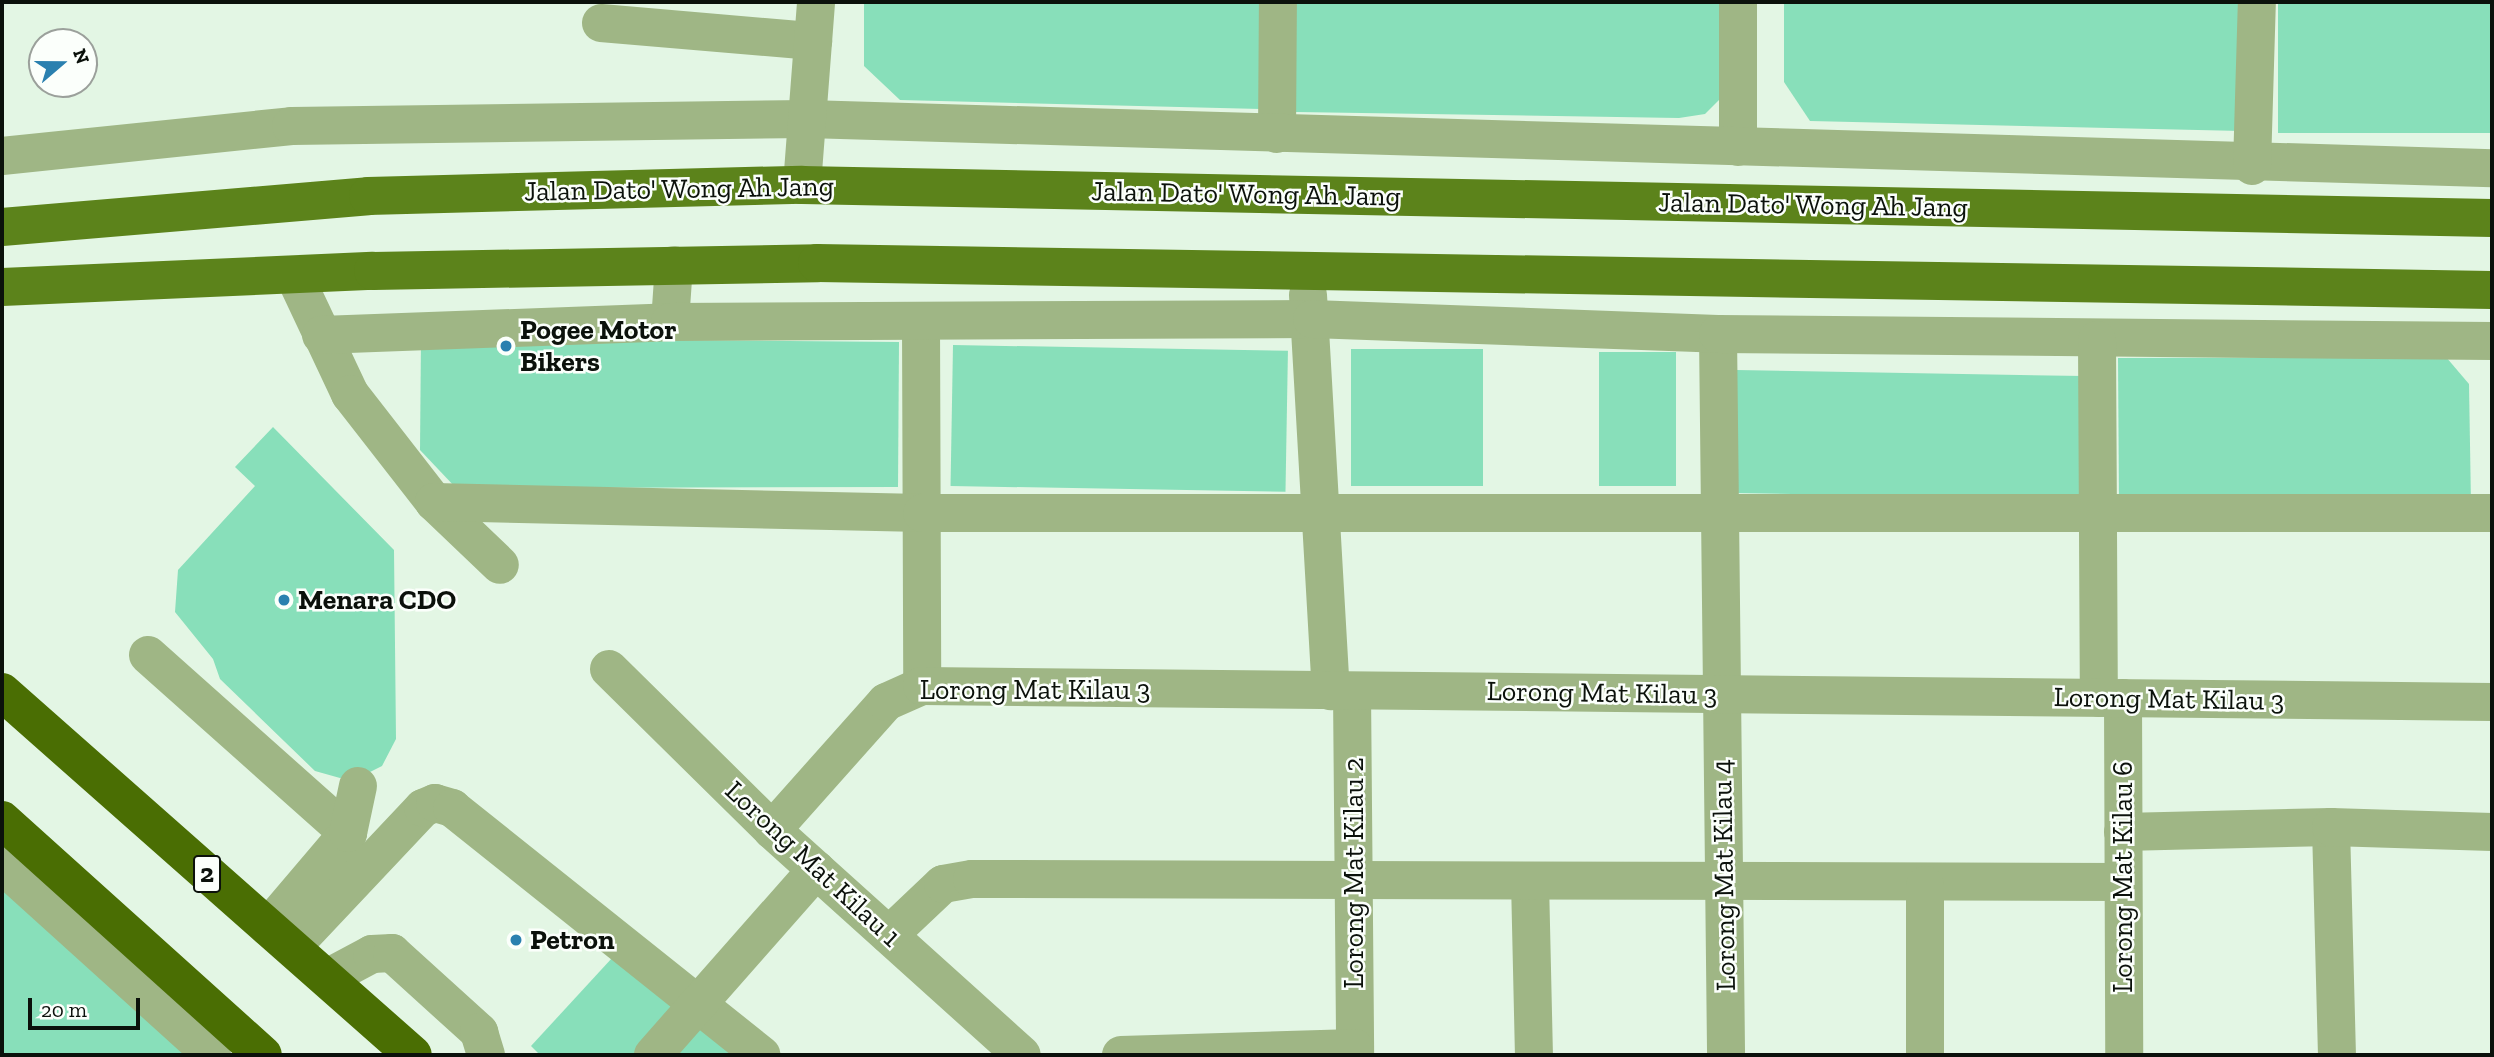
<!DOCTYPE html>
<html>
<head>
<meta charset="utf-8">
<style>
	body { margin:0 }
	#map { position:relative; width:2494px; height:1057px; overflow:hidden; background:#e3f6e4; font-family:"Zilla Slab",serif }
	div>[style] { position:absolute }
	[style*='--x'] { left:calc(var(--x)*1px); top:calc(var(--y)*1px); width:calc(var(--w)*1px); rotate:calc(var(--a)*1deg) }
	.building>* { inset:0; background:#88dfba; transform-origin:0 0 }
	.minor>* { height:38px; margin:-19px; padding:0 19px; transform-origin:19px; border-radius:19px; background:#9fb685 }
	.major>* { height:38px; margin:-19px; padding:0 19px; transform-origin:19px; border-radius:19px; background:#5c831b }
	.highway>* { height:38px; margin:-19px; padding:0 19px; transform-origin:19px; border-radius:19px; background:#4a6e03 }
	.dots>* { width:19px; height:19px; translate:-50% -50%; box-sizing:border-box; border:4px solid #fbfffb; border-radius:50% }
	span { translate:-50% -50%; white-space:nowrap; text-align:center; line-height:1.15; -webkit-text-stroke:5px #fbfffb; paint-order:stroke }
	.shield-label span { padding:2px 5px; background:#fbfffb; border:2px solid; border-radius:5px; -webkit-text-stroke-width:0 }
	.shield-label { font-size:26px; color:#0b110b; font-weight:700 }
	.street-label { font-size:28px; color:#0b110b }
	.poi-label { font-size:28px; color:#0b110b; font-weight:700 }
	.left { translate:0 -50%; text-align:left }
	.frame { position:absolute; inset:0; border:4px solid #0b110b; pointer-events:none }
	.north { position:absolute; left:28px; top:28px; width:70px; height:70px; box-sizing:border-box; background:#fbfffb; border:2px solid #9ba09b; border-radius:50%; rotate:70deg; font-size:19px; font-weight:700; line-height:28px; text-align:center; color:#0b110b }
	.north::after { content:''; display:block; margin:auto; width:24px; height:32px; background:#2a80af; clip-path:polygon(50% 0,100% 100%,50% 72%,0 100%) }
	.scale { position:absolute; left:28px; top:998px; width:112px; height:32px; box-sizing:border-box; border:4px solid #0b110b; border-top:0; padding-left:9px; font-size:21px; line-height:24px; white-space:nowrap; color:#0b110b; -webkit-text-stroke:5px #fbfffb; paint-order:stroke }
</style>
</head>
<body>
<div id="map">
	<div class="building">
		<div style="clip-path:polygon(864px 2px,1262px 2px,1261px 109px,900px 100px,864px 66px)"></div>
		<div style="clip-path:polygon(1296px 2px,1723px 2px,1722px 97px,1705px 114px,1679px 118px,1296px 112px)"></div>
		<div style="clip-path:polygon(1784px 2px,2244px 2px,2242px 131px,1810px 121px,1784px 82px)"></div>
		<div style="left:2278px;top:2px;width:214px;height:131px"></div>
		<div style="clip-path:polygon(421px 338px,899px 342px,898px 487px,456px 488px,420px 450px)"></div>
		<div style="left:953px;top:345px;width:335px;height:141px;rotate:1deg"></div>
		<div style="left:1351px;top:349px;width:132px;height:137px"></div>
		<div style="left:1599px;top:352px;width:77px;height:134px"></div>
		<div style="clip-path:polygon(2446px 357px,2469px 384px,2471px 505px,2119px 505px,2118px 358px)"></div>
		<div style="left:1736px;top:370px;width:348px;height:123px;rotate:1deg"></div>
		<div style="clip-path:polygon(273px 427px,394px 550px,396px 739px,382px 766px,364px 775px,340px 778px,315px 771px,220px 679px,213px 659px,175px 612px,178px 570px,255px 486px,235px 467px)"></div>
		<div style="clip-path:polygon(2px 882px,193px 1055px,2px 1055px)"></div>
		<div style="clip-path:polygon(624px 945px,685px 1002px,637px 1055px,540px 1055px,531px 1046px)"></div>
		<div style="clip-path:polygon(703px 1018px,744px 1055px,670px 1055px)"></div>
	</div>
	<div class="minor">
		<div style="--x:601;--y:23;--w:213;--a:4.9"></div>
		<div style="--x:1277;--y:134;--w:132;--a:-89.6"></div>
		<div style="--x:1738;--y:147;--w:145;--a:-90"></div>
		<div style="--x:2;--y:156;--w:291;--a:-5.9"></div>
		<div style="--x:291;--y:126;--w:516;--a:-0.78"></div>
		<div style="--x:807;--y:119;--w:1686;--a:1.67"></div>
		<div style="--x:2252;--y:166;--w:164;--a:-88.3"></div>
		<div style="--x:802;--y:185;--w:184;--a:-85.6"></div>
		<div style="--x:294;--y:275;--w:132;--a:64.8"></div>
		<div style="--x:350;--y:394;--w:137;--a:52.1"></div>
		<div style="--x:434;--y:502;--w:91;--a:43.7"></div>
		<div style="--x:1308;--y:295;--w:397;--a:86.7"></div>
		<div style="--x:670;--y:322;--w:57;--a:-86"></div>
		<div style="--x:921;--y:324;--w:362;--a:89.8"></div>
		<div style="--x:1718;--y:334;--w:721;--a:89.36"></div>
		<div style="--x:321;--y:335;--w:349;--a:-2.1"></div>
		<div style="--x:670;--y:322;--w:642;--a:-0.27"></div>
		<div style="--x:1312;--y:319;--w:406;--a:2.1"></div>
		<div style="--x:1718;--y:334;--w:774;--a:0.52"></div>
		<div style="--x:2097;--y:340;--w:358;--a:89.7"></div>
		<div style="--x:434;--y:502;--w:488;--a:1.3"></div>
		<div style="--x:922;--y:513;--w:1570;--a:0"></div>
		<div style="--x:148;--y:655;--w:268;--a:41.7"></div>
		<div style="--x:609;--y:669;--w:229;--a:44.6"></div>
		<div style="--x:772;--y:830;--w:336;--a:42"></div>
		<div style="--x:1352;--y:691;--w:364;--a:89.5"></div>
		<div style="--x:2123;--y:698;--w:357;--a:89.8"></div>
		<div style="--x:2331;--y:827;--w:228;--a:88.5"></div>
		<div style="--x:772;--y:830;--w:171;--a:-48.3"></div>
		<div style="--x:886;--y:702;--w:39;--a:-24"></div>
		<div style="--x:922;--y:686;--w:1570;--a:0.58"></div>
		<div style="--x:2123;--y:832;--w:208;--a:-1.4"></div>
		<div style="--x:2331;--y:827;--w:161;--a:1.8"></div>
		<div style="--x:2;--y:865;--w:283;--a:42.1"></div>
		<div style="--x:1530;--y:881;--w:174;--a:88.7"></div>
		<div style="--x:268;--y:927;--w:123;--a:-49.6"></div>
		<div style="--x:348;--y:833;--w:48;--a:-78"></div>
		<div style="--x:889;--y:935;--w:74;--a:-43.4"></div>
		<div style="--x:943;--y:884;--w:29;--a:-10"></div>
		<div style="--x:972;--y:879;--w:1151;--a:0.15"></div>
		<div style="--x:292;--y:947;--w:191;--a:-46.7"></div>
		<div style="--x:423;--y:808;--w:13;--a:-23"></div>
		<div style="--x:435;--y:803;--w:18;--a:16"></div>
		<div style="--x:452;--y:808;--w:396;--a:38.6"></div>
		<div style="--x:327;--y:978;--w:51;--a:-28.1"></div>
		<div style="--x:372;--y:954;--w:20;--a:-3"></div>
		<div style="--x:392;--y:953;--w:118;--a:42.2"></div>
		<div style="--x:479;--y:1032;--w:24;--a:73"></div>
		<div style="--x:653;--y:1055;--w:247;--a:-48.6"></div>
		<div style="--x:1121;--y:1055;--w:234;--a:-1.7"></div>
		<div style="--x:1925;--y:1055;--w:170;--a:-90"></div>
	</div>
	<div class="major">
		<div style="--x:2;--y:227;--w:367;--a:-4.8"></div>
		<div style="--x:368;--y:196;--w:434;--a:-1.5"></div>
		<div style="--x:802;--y:185;--w:1690;--a:1.12"></div>
		<div style="--x:2;--y:287;--w:371;--a:-2.5"></div>
		<div style="--x:373;--y:271;--w:444;--a:-1"></div>
		<div style="--x:817;--y:263;--w:1675;--a:0.92"></div>
	</div>
	<div class="highway">
		<div style="--x:2;--y:692;--w:548;--a:41.45"></div>
		<div style="--x:2;--y:820;--w:351;--a:42"></div>
	</div>
	<div class="dots">
		<div style="left:506px;top:346px;background:#2a80af"></div>
		<div style="left:284px;top:600px;background:#2a80af"></div>
		<div style="left:516px;top:940px;background:#2a80af"></div>
	</div>
	<div class="shield-label">
		<span style="left:207px;top:874px">2</span>
	</div>
	<div class="street-label">
		<span style="left:679px;top:189px;rotate:-1deg">Jalan Dato' Wong Ah Jang</span>
		<span style="left:1246px;top:194px;rotate:1deg">Jalan Dato' Wong Ah Jang</span>
		<span style="left:1813px;top:205px;rotate:1deg">Jalan Dato' Wong Ah Jang</span>
		<span style="left:1035px;top:690px">Lorong Mat Kilau 3</span>
		<span style="left:1602px;top:693px;rotate:1deg">Lorong Mat Kilau 3</span>
		<span style="left:2169px;top:699px;rotate:1deg">Lorong Mat Kilau 3</span>
		<span style="left:813px;top:864px;rotate:43deg">Lorong Mat Kilau 1</span>
		<span style="left:1354px;top:873px;rotate:-90deg">Lorong Mat Kilau 2</span>
		<span style="left:1724px;top:875px;rotate:-91deg">Lorong Mat Kilau 4</span>
		<span style="left:2123px;top:877px;rotate:-90deg">Lorong Mat Kilau 6</span>
	</div>
	<div class="poi-label">
		<span class="left" style="left:520px;top:346px">Pogee Motor<br>Bikers</span>
		<span class="left" style="left:298px;top:600px">Menara CDO</span>
		<span class="left" style="left:530px;top:940px">Petron</span>
	</div>
	<div class="frame"></div>
	<div class="north">N</div>
	<div class="scale">20 m</div>
</div>
</body>
</html>
